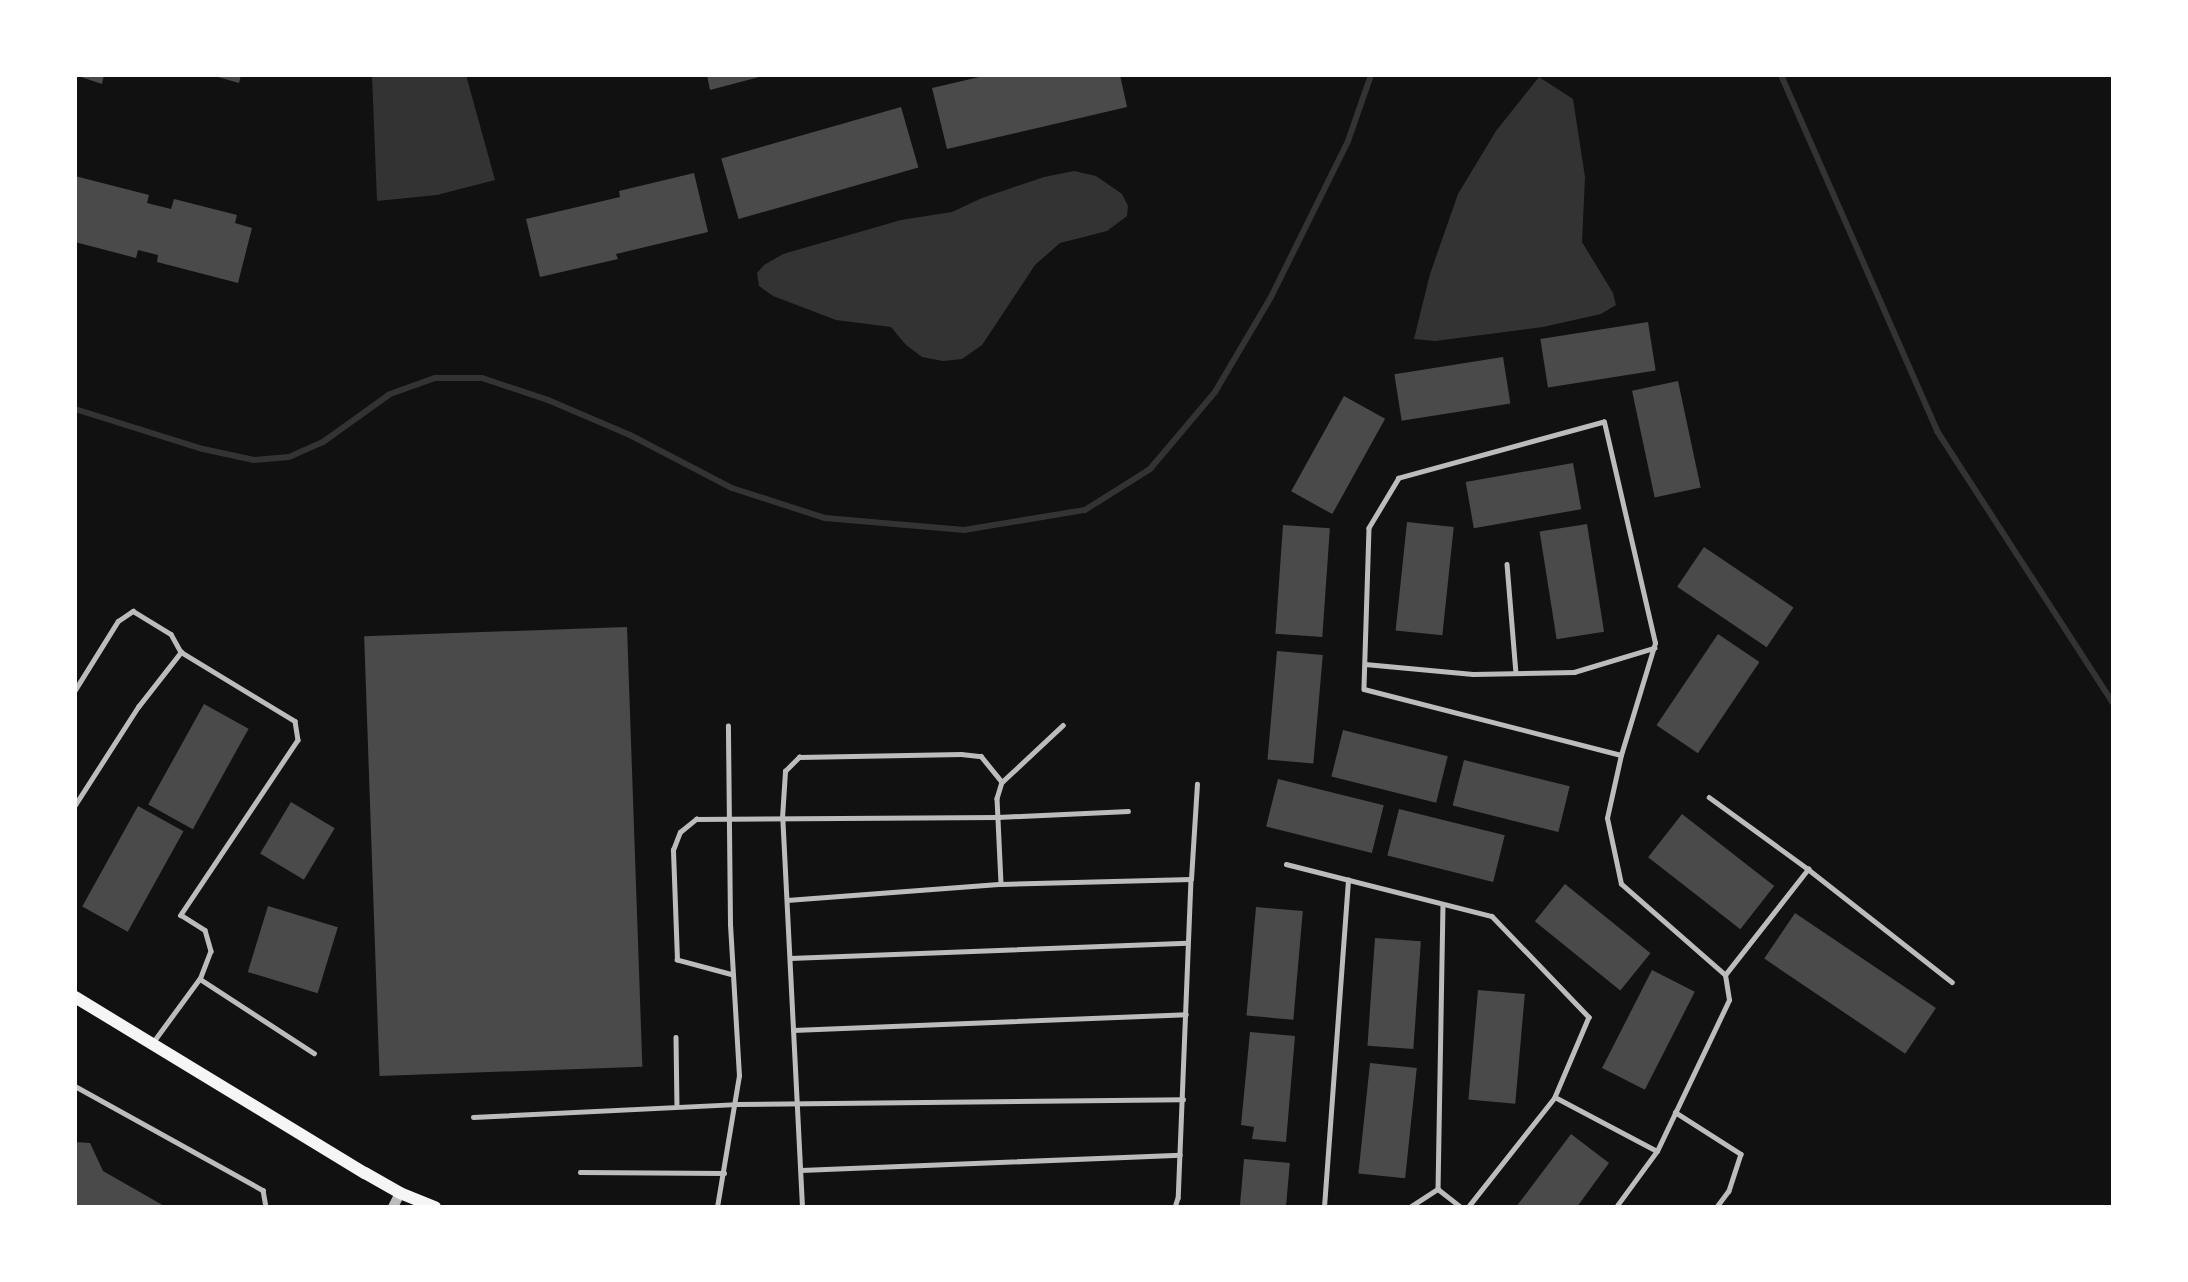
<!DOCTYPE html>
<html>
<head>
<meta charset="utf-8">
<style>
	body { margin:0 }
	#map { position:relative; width:2188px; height:1282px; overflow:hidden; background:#111; font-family:"Public Sans",sans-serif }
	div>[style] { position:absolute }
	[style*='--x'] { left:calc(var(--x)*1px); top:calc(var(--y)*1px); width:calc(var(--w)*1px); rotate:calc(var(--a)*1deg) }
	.water>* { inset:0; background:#333 }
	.stream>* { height:6px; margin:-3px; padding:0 3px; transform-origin:3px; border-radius:3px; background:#333 }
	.building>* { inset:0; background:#4a4a4a; transform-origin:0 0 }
	.service>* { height:4.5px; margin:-2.25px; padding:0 2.25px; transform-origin:2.25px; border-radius:2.25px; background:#bcbcbc }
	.tertiary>* { height:10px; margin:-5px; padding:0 5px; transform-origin:5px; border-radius:5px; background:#bcbcbc }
	.secondary>* { height:12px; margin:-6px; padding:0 6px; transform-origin:6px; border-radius:6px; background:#f5f5f5 }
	span { translate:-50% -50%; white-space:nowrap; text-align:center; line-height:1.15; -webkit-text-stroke:5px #fff; paint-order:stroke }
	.frame { position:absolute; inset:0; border:77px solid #fff; pointer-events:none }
</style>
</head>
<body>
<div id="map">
	<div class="water">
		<div style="clip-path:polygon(372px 75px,466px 75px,495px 180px,437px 195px,377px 201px)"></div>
		<div style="clip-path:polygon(1539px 77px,1573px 99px,1585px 177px,1582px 242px,1613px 293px,1616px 305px,1601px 314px,1543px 327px,1435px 341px,1414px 339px,1430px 274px,1458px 194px,1496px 131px)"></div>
		<div style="clip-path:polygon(1074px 171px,1096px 176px,1122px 194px,1128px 206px,1127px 216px,1107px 231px,1060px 243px,1035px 265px,982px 345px,962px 359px,943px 361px,922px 357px,906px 345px,891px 327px,836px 320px,773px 296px,759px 286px,757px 273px,764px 265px,783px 254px,901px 220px,952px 212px,982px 198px,1044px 177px)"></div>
	</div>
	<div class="stream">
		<div style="--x:1781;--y:75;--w:389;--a:66.3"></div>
		<div style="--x:1937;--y:431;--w:324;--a:57.1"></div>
		<div style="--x:75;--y:409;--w:134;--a:17.4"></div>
		<div style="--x:203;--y:449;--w:52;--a:12.2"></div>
		<div style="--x:254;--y:460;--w:35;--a:-5"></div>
		<div style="--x:289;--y:457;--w:37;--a:-24"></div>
		<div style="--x:323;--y:442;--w:82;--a:-35.6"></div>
		<div style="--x:390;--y:394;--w:48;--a:-19.6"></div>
		<div style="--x:435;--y:378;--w:47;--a:0"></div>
		<div style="--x:482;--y:378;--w:70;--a:18.4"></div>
		<div style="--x:548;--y:400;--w:89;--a:23.1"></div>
		<div style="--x:630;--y:435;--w:115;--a:27.5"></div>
		<div style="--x:732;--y:488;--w:98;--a:17.9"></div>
		<div style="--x:825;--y:518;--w:140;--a:4.9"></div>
		<div style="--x:964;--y:530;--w:123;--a:-9.4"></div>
		<div style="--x:1085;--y:510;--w:77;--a:-32.2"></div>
		<div style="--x:1150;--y:469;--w:101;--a:-49.8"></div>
		<div style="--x:1215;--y:392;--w:110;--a:-59.5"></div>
		<div style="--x:1271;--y:297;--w:174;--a:-63.7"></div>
		<div style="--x:1348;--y:141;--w:70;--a:-70.8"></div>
	</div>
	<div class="building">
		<div style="clip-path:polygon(75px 75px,104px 75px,102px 84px)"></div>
		<div style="clip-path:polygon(211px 75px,241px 75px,239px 83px)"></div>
		<div style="clip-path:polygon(707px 75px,763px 75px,763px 76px,710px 90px)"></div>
		<div style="clip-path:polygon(988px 75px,1120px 75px,1127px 107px,947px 149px,932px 88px)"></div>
		<div style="left:901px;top:107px;width:63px;height:187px;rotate:74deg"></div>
		<div style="clip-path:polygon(694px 173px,708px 232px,616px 254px,618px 259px,540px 277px,526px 219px,620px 197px,619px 191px)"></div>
		<div style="clip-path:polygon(75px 176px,149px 195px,147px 203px,171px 209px,174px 199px,237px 215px,235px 223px,252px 228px,238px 283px,157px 262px,158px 255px,138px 250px,136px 258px,75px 242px)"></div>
		<div style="left:1648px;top:322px;width:49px;height:109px;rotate:81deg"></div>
		<div style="left:1503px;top:357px;width:47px;height:110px;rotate:81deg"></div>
		<div style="left:1678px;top:381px;width:109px;height:47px;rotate:78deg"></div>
		<div style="left:1344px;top:396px;width:47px;height:109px;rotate:29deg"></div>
		<div style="left:1573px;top:463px;width:47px;height:109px;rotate:80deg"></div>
		<div style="left:1407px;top:522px;width:47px;height:109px;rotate:6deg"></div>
		<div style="left:1587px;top:524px;width:109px;height:48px;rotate:81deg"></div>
		<div style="left:1283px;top:525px;width:47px;height:109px;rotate:4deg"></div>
		<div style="left:1704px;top:547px;width:108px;height:48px;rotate:34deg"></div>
		<div style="left:627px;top:627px;width:440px;height:263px;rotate:88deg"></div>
		<div style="left:1718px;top:634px;width:50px;height:110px;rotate:34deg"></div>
		<div style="left:1277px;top:651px;width:46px;height:109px;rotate:5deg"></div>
		<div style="left:204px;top:704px;width:51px;height:115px;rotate:29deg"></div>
		<div style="left:1343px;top:730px;width:108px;height:48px;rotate:14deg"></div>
		<div style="left:1464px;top:760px;width:109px;height:47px;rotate:14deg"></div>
		<div style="left:1278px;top:779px;width:109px;height:49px;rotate:14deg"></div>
		<div style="left:291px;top:802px;width:51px;height:60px;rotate:31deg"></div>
		<div style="left:138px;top:806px;width:52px;height:115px;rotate:29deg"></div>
		<div style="left:1399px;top:809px;width:109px;height:48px;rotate:14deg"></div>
		<div style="left:1682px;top:814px;width:117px;height:55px;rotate:38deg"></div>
		<div style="left:1565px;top:884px;width:110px;height:48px;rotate:39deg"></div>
		<div style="left:268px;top:906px;width:73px;height:69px;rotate:17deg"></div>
		<div style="left:1256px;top:907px;width:47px;height:109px;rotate:5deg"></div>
		<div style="left:1795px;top:913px;width:170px;height:55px;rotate:34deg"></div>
		<div style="left:1375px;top:938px;width:46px;height:108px;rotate:4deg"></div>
		<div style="left:1652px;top:970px;width:48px;height:110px;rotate:27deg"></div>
		<div style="left:1478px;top:990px;width:47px;height:110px;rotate:5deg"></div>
		<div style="clip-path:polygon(1250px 1032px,1295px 1036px,1286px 1142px,1252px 1139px,1254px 1127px,1241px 1125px)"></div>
		<div style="left:1370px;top:1063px;width:47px;height:111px;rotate:6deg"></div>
		<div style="clip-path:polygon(1571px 1134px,1609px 1163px,1577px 1207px,1516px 1207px)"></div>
		<div style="clip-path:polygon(75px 1142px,90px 1143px,103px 1171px,166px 1207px,75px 1207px)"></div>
		<div style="left:1244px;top:1159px;width:46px;height:48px;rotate:5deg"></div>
	</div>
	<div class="service">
		<div style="--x:1507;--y:564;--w:109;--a:85.3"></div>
		<div style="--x:1365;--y:664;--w:108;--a:5.3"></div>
		<div style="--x:1473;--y:674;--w:101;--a:-1.1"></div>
		<div style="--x:1574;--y:672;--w:84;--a:-16.7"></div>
		<div style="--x:75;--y:690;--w:81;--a:-58.1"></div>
		<div style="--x:118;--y:621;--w:18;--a:-34"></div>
		<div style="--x:133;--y:611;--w:44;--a:31.2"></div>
		<div style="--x:171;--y:634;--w:21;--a:61"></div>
		<div style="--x:181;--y:652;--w:133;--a:31.2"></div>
		<div style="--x:295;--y:721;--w:19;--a:81"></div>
		<div style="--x:298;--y:740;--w:211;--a:123.8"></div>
		<div style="--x:181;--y:915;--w:28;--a:32"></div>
		<div style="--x:205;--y:930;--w:22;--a:74"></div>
		<div style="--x:211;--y:951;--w:30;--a:111"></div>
		<div style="--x:200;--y:979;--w:79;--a:126.3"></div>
		<div style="--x:1002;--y:782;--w:83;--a:-43.1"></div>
		<div style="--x:1709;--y:797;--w:122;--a:36"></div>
		<div style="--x:75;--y:805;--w:117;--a:-57.3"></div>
		<div style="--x:138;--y:707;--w:70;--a:-52"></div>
		<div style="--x:1286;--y:864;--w:212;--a:14.2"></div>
		<div style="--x:1492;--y:916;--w:140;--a:46.2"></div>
		<div style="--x:1589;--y:1017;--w:87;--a:113"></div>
		<div style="--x:1555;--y:1097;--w:115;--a:27.9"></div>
		<div style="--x:1191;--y:879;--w:95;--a:-86.4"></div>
		<div style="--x:787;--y:900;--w:215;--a:-4.3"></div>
		<div style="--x:1443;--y:904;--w:285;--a:91"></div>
		<div style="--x:1438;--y:1189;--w:29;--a:38"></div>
		<div style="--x:790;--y:958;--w:397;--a:-2.2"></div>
		<div style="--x:733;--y:975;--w:58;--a:-165"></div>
		<div style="--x:677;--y:960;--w:110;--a:-92.1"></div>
		<div style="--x:673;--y:850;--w:19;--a:-69"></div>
		<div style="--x:680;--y:832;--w:21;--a:-39"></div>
		<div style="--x:696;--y:819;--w:302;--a:-0.4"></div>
		<div style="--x:998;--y:817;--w:130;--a:-2.6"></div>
		<div style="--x:1725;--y:975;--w:135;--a:-51.9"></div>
		<div style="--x:1808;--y:869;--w:183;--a:38.1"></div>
		<div style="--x:200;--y:979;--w:136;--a:33"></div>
		<div style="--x:793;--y:1030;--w:393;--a:-2.3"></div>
		<div style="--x:676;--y:1037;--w:69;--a:89.2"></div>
		<div style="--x:75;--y:1086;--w:215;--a:29"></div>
		<div style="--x:263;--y:1190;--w:17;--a:80"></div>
		<div style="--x:1675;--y:1112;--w:78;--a:32.5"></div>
		<div style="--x:1741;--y:1154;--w:39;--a:108"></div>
		<div style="--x:1729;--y:1191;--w:20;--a:127"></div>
		<div style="--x:473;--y:1117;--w:263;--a:-2.8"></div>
		<div style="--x:736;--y:1104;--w:447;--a:-0.6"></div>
		<div style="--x:801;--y:1170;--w:379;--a:-2.3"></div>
		<div style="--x:580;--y:1172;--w:144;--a:0.4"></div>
		<div style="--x:717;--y:1207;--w:133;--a:-80.5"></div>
		<div style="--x:739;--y:1076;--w:152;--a:-93.4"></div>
		<div style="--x:730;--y:924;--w:198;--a:-90.6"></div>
		<div style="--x:802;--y:1207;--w:390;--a:-92.9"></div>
		<div style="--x:782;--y:818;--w:47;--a:-86.3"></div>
		<div style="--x:785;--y:771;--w:20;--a:-45"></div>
		<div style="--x:799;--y:757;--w:162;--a:-1.1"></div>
		<div style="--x:961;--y:754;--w:20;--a:6"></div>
		<div style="--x:981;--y:756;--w:33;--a:51"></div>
		<div style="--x:1002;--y:782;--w:17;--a:107"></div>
		<div style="--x:997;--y:798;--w:86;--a:87.3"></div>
		<div style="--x:1001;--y:884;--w:190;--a:-1.5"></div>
		<div style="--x:1191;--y:879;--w:319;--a:92.3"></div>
		<div style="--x:1178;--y:1198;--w:9;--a:108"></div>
		<div style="--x:1324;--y:1207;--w:328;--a:-85.8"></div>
		<div style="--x:1410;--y:1207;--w:33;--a:-33"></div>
		<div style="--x:1468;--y:1207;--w:139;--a:-51.7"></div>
		<div style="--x:1616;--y:1207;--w:69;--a:-53.8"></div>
		<div style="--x:1657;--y:1151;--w:167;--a:-64.5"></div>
		<div style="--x:1729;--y:1000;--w:25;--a:-99"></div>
		<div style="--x:1725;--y:975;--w:138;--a:-138.8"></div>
		<div style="--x:1621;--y:884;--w:67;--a:-102"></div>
		<div style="--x:1607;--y:818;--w:65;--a:-77.5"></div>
		<div style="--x:1621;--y:755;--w:117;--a:-73.1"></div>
		<div style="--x:1655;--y:643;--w:227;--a:-103"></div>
		<div style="--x:1604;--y:422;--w:213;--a:164.7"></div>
		<div style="--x:1399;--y:478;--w:58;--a:121"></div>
		<div style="--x:1369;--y:528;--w:161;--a:91.8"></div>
		<div style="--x:1364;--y:689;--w:265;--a:14.4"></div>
	</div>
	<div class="tertiary">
		<div style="--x:393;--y:1207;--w:16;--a:-63"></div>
	</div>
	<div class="secondary">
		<div style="--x:75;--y:997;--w:339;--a:31.3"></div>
		<div style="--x:365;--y:1173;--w:40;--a:29.7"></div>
		<div style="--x:400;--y:1193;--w:38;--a:22"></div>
	</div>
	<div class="frame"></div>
</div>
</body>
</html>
